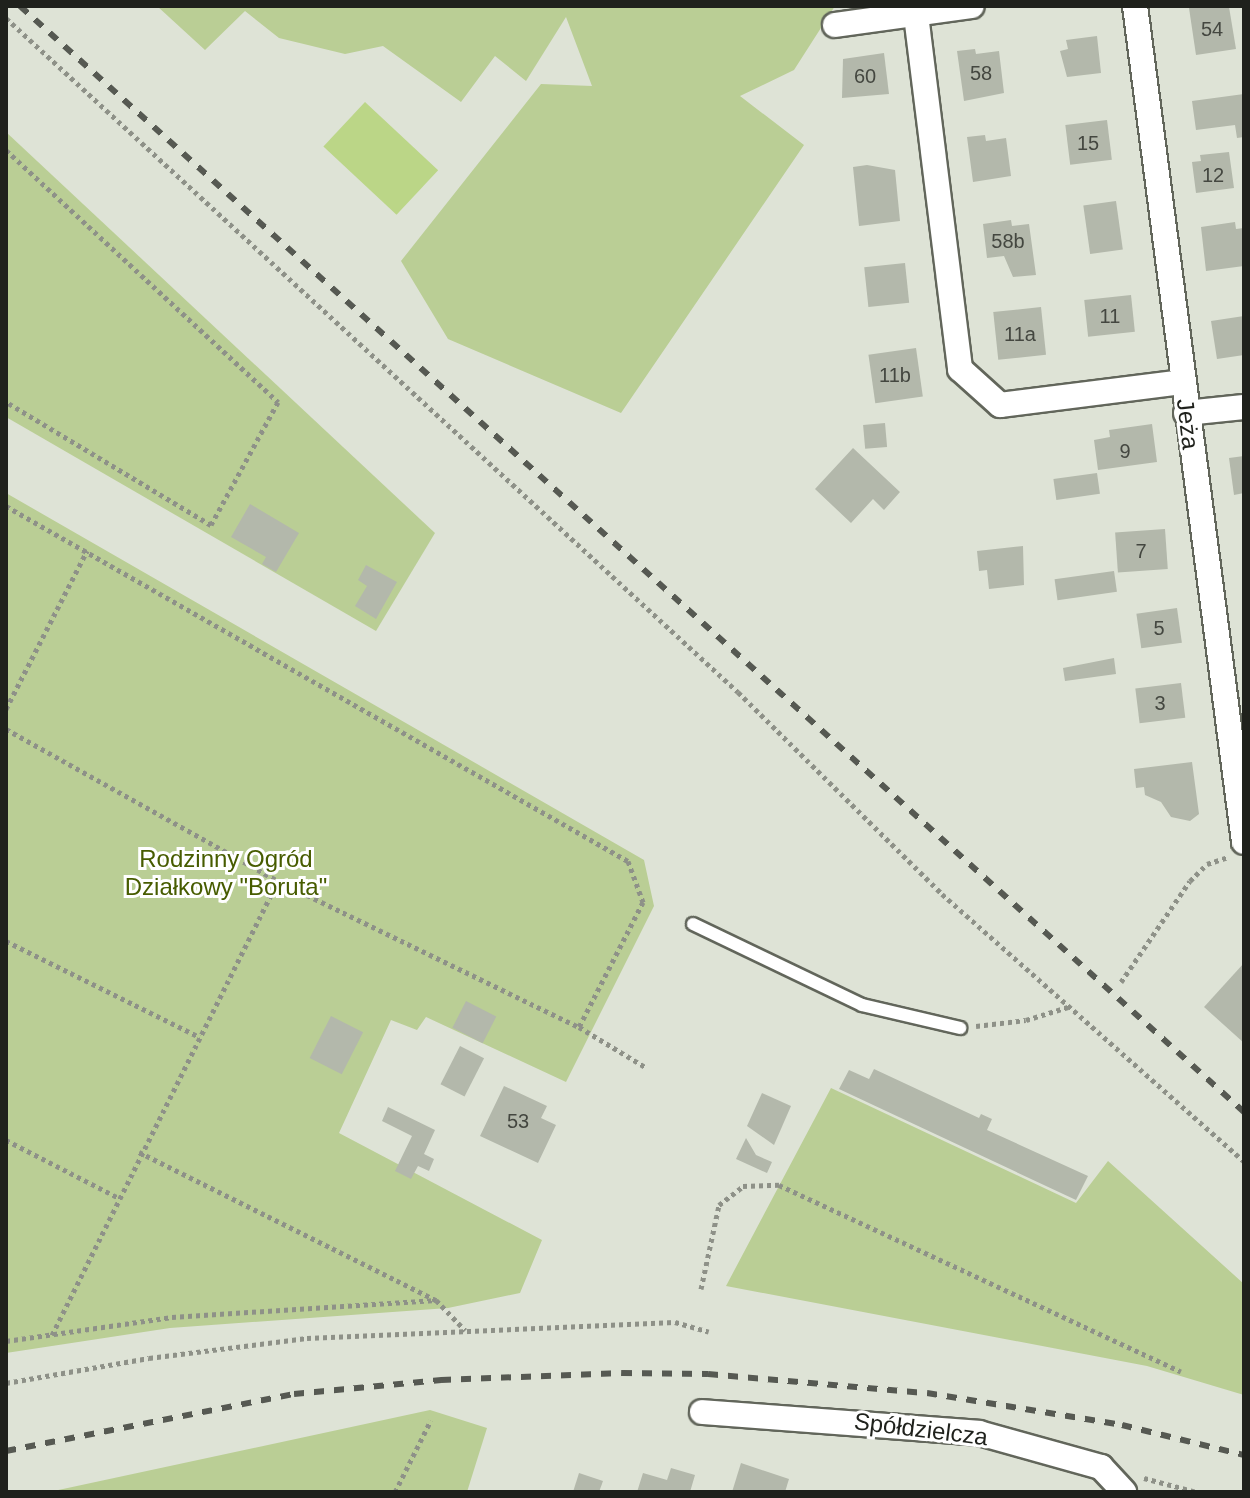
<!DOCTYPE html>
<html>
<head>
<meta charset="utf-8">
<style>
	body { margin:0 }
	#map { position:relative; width:1250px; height:1498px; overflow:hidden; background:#dee3d6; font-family:Arial,sans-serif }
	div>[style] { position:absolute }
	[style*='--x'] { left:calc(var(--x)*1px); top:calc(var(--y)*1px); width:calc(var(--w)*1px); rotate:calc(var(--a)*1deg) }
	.green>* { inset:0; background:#bace95 }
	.water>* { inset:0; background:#bbd687; transform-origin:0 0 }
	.building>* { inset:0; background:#b3b8ab; transform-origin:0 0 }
	.path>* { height:5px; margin-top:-2.5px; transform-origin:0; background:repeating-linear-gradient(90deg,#8e9188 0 4px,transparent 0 8px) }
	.roads { filter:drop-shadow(2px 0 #62665b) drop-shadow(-2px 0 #62665b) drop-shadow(0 2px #62665b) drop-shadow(0 -2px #62665b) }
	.lane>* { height:12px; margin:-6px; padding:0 6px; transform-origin:6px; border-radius:6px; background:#fff }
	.street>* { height:24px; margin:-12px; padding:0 12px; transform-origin:12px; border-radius:12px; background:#fff }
	.rail>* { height:6px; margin-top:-3px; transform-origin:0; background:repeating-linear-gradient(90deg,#565952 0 10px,transparent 0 20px) }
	span { translate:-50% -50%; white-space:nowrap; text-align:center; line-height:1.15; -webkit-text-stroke:6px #fff; paint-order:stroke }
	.number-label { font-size:20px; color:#444740 }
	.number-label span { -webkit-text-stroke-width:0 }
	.street-label { font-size:24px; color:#1f211c }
	.park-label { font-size:24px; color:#475c00 }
	.frame { position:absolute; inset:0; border:8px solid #1f211c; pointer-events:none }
</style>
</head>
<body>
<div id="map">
	<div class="green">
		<div style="clip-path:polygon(157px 6px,835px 6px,794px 70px,740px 96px,804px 145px,621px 413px,448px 339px,401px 261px,541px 84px,592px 86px,566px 17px,526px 81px,495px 56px,461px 102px,383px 46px,345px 54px,279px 38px,245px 11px,205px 50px)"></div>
		<div style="clip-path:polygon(6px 132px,435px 533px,376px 631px,6px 417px)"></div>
		<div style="clip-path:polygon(6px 493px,644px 860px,654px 906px,566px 1082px,426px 1017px,417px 1030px,391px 1020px,339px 1133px,542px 1240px,520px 1293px,448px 1308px,170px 1328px,6px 1353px)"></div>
		<div style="clip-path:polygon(831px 1088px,1076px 1203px,1108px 1161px,1244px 1284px,1244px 1395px,1147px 1366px,726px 1286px)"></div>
		<div style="clip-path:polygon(430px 1410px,487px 1428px,467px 1492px,49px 1492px)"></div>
	</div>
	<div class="water">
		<div style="left:365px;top:102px;width:100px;height:61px;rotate:43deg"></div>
	</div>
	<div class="building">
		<div style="clip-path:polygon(1200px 6px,1229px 7px,1236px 49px,1196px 55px,1189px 8px)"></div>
		<div style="clip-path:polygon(1097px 36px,1101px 73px,1067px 77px,1060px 51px,1068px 49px,1066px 40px)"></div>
		<div style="clip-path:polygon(975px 49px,976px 54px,999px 51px,1004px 93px,964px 101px,957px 51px)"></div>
		<div style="clip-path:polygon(884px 53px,889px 94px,842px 98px,843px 59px)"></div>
		<div style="clip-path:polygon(1244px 94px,1244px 137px,1237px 138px,1235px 125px,1196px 130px,1192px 101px)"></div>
		<div style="left:1107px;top:120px;width:40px;height:42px;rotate:83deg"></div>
		<div style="clip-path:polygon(985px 135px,986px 141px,1006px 138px,1011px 176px,973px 182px,967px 137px)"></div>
		<div style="clip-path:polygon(1229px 152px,1234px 188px,1196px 193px,1192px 162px,1201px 161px,1200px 155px)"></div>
		<div style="clip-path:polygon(867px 165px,895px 170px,900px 221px,859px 226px,853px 167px)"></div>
		<div style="left:1116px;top:201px;width:49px;height:33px;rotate:82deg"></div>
		<div style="clip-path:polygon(1011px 220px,1012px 226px,1029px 224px,1036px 275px,1013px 277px,1004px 256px,987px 258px,983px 224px)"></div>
		<div style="clip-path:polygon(1235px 222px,1236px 229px,1244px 228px,1244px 266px,1206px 271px,1201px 227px)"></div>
		<div style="left:905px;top:263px;width:40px;height:41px;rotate:84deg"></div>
		<div style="left:1131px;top:295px;width:37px;height:47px;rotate:84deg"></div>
		<div style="left:1041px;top:307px;width:48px;height:48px;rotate:84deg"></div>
		<div style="clip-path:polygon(1244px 316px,1244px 355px,1217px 359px,1211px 321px)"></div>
		<div style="left:916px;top:348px;width:49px;height:48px;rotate:82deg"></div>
		<div style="left:885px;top:423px;width:24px;height:22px;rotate:85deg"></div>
		<div style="clip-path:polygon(1152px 424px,1157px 462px,1098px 470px,1094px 440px,1110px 437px,1109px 430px)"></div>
		<div style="clip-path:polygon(853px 448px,900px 492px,884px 510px,873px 499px,851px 523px,815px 489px)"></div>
		<div style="clip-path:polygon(1244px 456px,1244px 493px,1234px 495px,1229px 458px)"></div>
		<div style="left:1097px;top:473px;width:21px;height:44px;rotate:82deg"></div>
		<div style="clip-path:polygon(250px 504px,299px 533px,276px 572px,262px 564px,266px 557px,231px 537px)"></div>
		<div style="left:1165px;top:529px;width:40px;height:50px;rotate:86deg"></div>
		<div style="clip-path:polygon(1023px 546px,1024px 585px,989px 589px,987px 570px,979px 571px,977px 551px)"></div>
		<div style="clip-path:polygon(366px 565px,397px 582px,376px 619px,355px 606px,367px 586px,358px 580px)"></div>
		<div style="left:1114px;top:571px;width:21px;height:60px;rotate:82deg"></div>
		<div style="left:1177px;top:608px;width:35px;height:41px;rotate:82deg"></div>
		<div style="clip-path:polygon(1114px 658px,1116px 674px,1065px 681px,1063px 668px)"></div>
		<div style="left:1181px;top:683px;width:35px;height:46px;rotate:83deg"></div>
		<div style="clip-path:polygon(1192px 762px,1199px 814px,1190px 821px,1171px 817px,1161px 802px,1145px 795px,1144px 787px,1136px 788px,1134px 769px)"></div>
		<div style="clip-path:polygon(1244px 963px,1244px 1043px,1204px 1007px)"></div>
		<div style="left:466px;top:1001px;width:34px;height:30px;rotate:27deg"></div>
		<div style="left:331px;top:1016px;width:36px;height:47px;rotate:27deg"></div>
		<div style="left:460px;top:1046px;width:27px;height:43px;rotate:27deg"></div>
		<div style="clip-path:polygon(874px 1069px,979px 1118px,981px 1114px,992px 1119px,987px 1130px,1088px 1176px,1076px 1200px,839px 1089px,849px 1070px,869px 1079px)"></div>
		<div style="clip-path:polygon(504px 1086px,547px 1106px,541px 1118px,556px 1125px,538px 1163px,480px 1136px)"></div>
		<div style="clip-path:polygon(762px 1093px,791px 1106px,774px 1145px,747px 1126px)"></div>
		<div style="clip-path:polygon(388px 1107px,435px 1130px,424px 1154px,434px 1159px,429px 1171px,418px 1166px,411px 1179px,395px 1171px,412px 1136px,382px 1121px)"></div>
		<div style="clip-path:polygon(746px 1138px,756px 1155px,772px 1162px,767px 1173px,736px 1159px)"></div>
		<div style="clip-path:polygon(741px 1463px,789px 1479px,785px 1492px,732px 1492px)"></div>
		<div style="clip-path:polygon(671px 1468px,695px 1475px,690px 1492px,637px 1492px,643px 1473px,667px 1480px)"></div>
		<div style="clip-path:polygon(579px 1473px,603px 1481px,599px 1492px,573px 1492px)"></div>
	</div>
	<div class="path">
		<div style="--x:6;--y:18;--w:995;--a:42.64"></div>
		<div style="--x:738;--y:692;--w:287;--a:44.7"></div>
		<div style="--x:942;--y:894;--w:403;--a:41.5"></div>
		<div style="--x:6;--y:150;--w:371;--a:42.8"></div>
		<div style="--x:278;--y:402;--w:140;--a:118.6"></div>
		<div style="--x:211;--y:525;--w:239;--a:-149"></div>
		<div style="--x:6;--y:506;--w:716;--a:29.72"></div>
		<div style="--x:628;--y:861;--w:44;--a:69.9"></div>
		<div style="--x:643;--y:902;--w:140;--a:117.1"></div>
		<div style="--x:6;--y:709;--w:178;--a:-62.9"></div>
		<div style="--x:6;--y:729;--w:312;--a:29.2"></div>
		<div style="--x:278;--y:881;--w:335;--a:25.9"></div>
		<div style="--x:579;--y:1027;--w:79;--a:31.1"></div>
		<div style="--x:6;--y:941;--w:216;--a:26.4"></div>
		<div style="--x:1121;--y:982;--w:122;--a:-55.7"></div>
		<div style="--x:1190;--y:881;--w:24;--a:-45"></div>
		<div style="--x:1207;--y:864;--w:22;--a:-18"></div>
		<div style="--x:976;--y:1026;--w:50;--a:-6.8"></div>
		<div style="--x:1026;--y:1020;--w:44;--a:-17.2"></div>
		<div style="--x:6;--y:1140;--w:125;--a:27.2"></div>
		<div style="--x:139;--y:1152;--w:332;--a:26.5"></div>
		<div style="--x:436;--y:1300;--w:42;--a:46"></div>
		<div style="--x:701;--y:1289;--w:86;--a:-77.9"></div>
		<div style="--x:719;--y:1205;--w:31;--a:-38"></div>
		<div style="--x:743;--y:1186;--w:36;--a:-2"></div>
		<div style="--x:779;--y:1185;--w:443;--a:24.9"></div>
		<div style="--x:52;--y:1335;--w:507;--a:-63.54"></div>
		<div style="--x:6;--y:1341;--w:168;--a:-8.2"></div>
		<div style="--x:172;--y:1317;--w:265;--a:-3.7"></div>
		<div style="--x:6;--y:1383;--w:145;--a:-9.9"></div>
		<div style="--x:149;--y:1358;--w:159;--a:-7.2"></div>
		<div style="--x:307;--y:1338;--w:368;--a:-2.5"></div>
		<div style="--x:675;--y:1322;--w:35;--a:16"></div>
		<div style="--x:1144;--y:1478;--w:55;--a:14.8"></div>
		<div style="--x:395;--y:1492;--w:80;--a:-63.4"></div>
	</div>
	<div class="roads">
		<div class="lane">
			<div style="--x:693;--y:924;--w:187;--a:25.6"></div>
			<div style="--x:862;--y:1005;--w:101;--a:13.2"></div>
		</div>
		<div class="street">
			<div style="--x:1135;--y:6;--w:843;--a:82.57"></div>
			<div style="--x:916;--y:15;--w:357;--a:82.9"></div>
			<div style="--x:960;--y:369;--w:54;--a:42"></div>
			<div style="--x:1000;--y:405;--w:183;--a:-7.2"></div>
			<div style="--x:835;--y:25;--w:138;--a:-7.9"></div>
			<div style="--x:1186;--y:413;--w:58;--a:-5.9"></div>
			<div style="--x:702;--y:1412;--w:278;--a:4.3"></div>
			<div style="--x:979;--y:1433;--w:127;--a:15.6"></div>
			<div style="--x:1101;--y:1467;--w:34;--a:47"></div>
		</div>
	</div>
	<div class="rail">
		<div style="--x:20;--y:6;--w:1650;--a:42.1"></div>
		<div style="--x:6;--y:1451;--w:294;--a:-11.2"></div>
		<div style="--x:294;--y:1394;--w:148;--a:-5.4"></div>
		<div style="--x:441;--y:1380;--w:181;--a:-2.2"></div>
		<div style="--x:622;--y:1373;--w:86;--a:0.7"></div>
		<div style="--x:708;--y:1374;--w:220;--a:5"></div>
		<div style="--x:927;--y:1393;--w:198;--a:9.3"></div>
		<div style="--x:1122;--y:1425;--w:126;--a:13.8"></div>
	</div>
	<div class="number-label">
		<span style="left:1212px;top:29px">54</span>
		<span style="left:981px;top:73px">58</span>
		<span style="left:865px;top:76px">60</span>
		<span style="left:1088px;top:143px">15</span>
		<span style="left:1213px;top:175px">12</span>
		<span style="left:1008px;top:241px">58b</span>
		<span style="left:1110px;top:316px">11</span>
		<span style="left:1020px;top:334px">11a</span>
		<span style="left:895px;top:375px">11b</span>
		<span style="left:1125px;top:451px">9</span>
		<span style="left:1141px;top:551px">7</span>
		<span style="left:1159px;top:628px">5</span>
		<span style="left:1160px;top:703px">3</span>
		<span style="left:518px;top:1121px">53</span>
	</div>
	<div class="street-label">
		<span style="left:1188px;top:424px;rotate:83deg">Jeża</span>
		<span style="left:921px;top:1429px;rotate:7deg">Spółdzielcza</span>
	</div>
	<div class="park-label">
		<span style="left:226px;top:873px">Rodzinny Ogród<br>Działkowy "Boruta"</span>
	</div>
	<div class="frame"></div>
</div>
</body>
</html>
